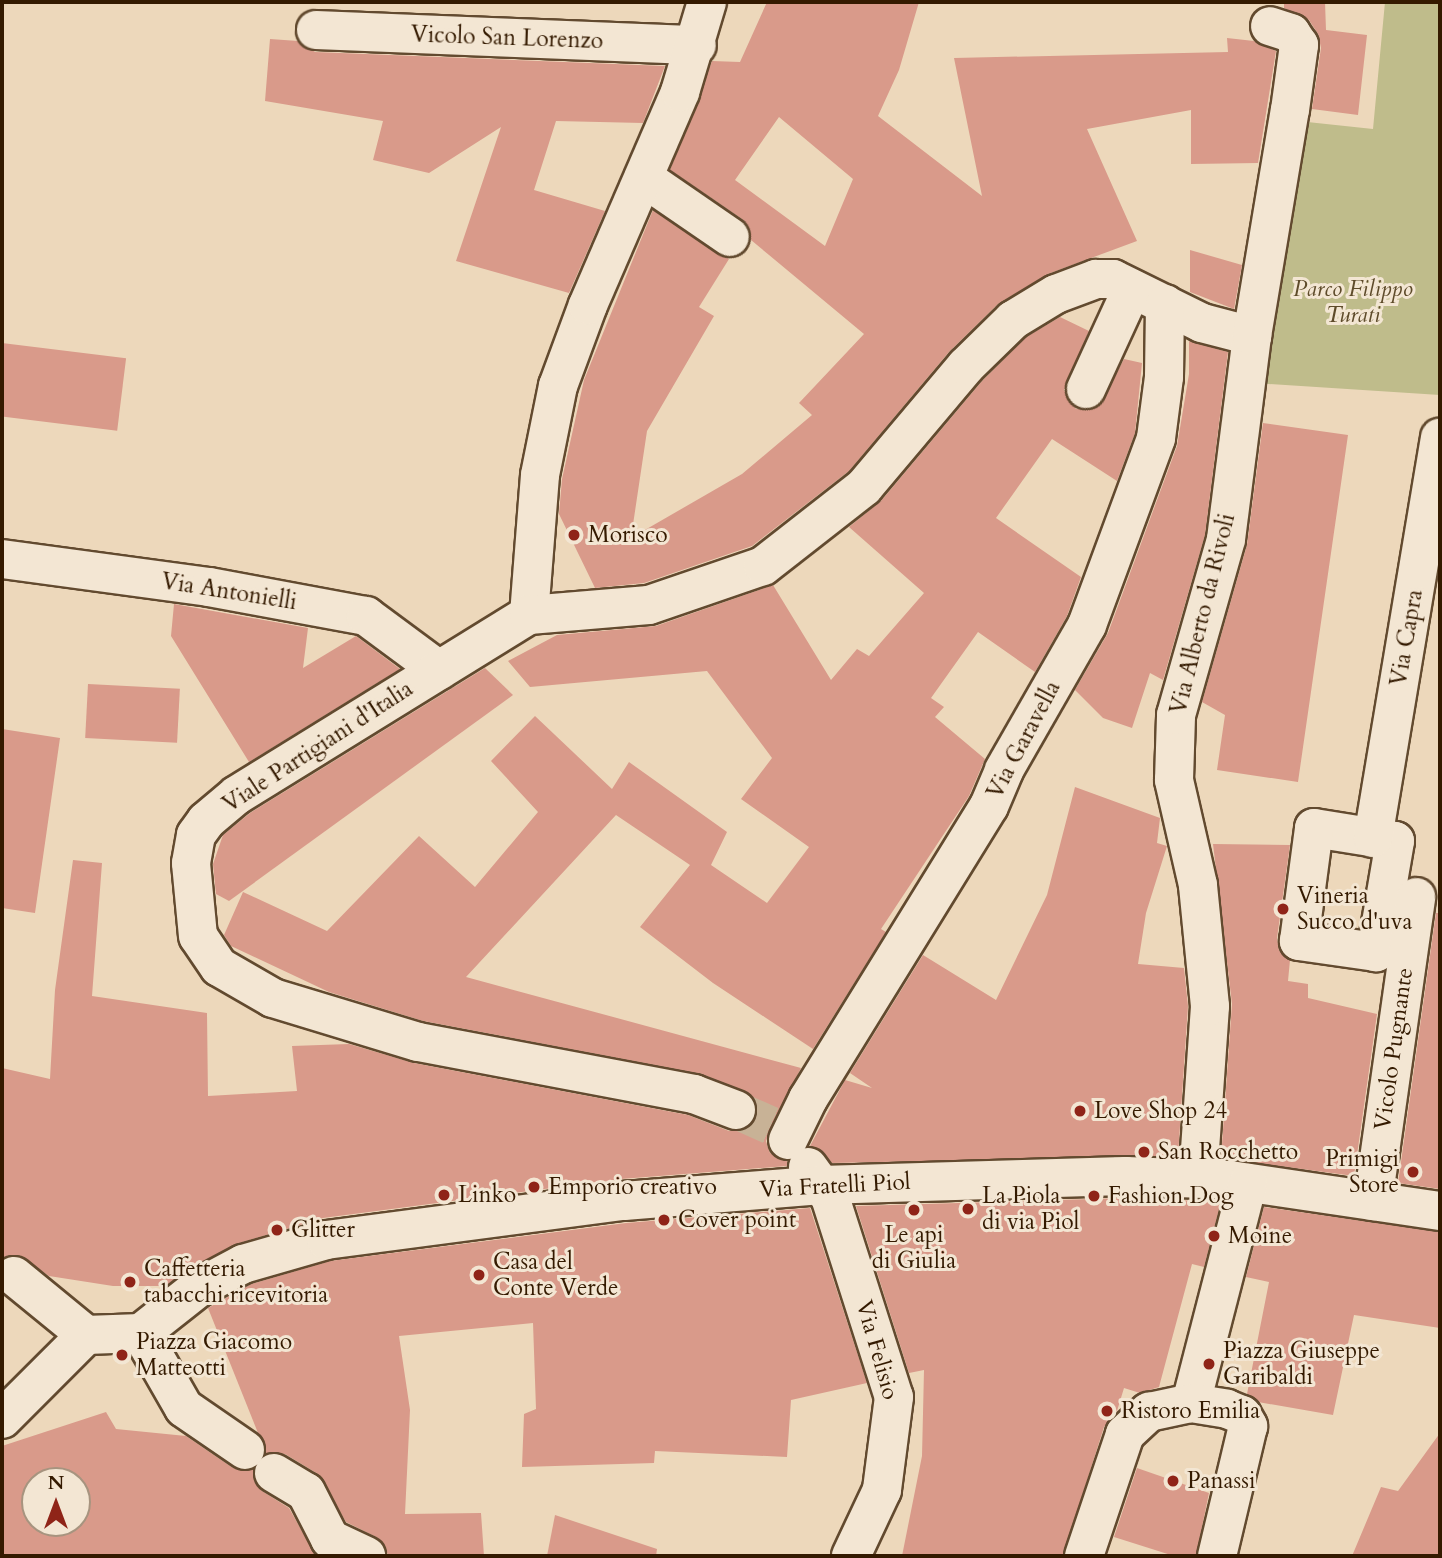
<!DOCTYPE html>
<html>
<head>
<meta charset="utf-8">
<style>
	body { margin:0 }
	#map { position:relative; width:1442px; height:1558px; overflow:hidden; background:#edd8bb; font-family:Cardo,serif }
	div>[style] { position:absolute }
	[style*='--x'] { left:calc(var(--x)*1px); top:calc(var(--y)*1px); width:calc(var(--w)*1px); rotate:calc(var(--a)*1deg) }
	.green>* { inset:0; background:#bfbc8b }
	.building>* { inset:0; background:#d99a8a; transform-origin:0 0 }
	.minor-tunnel>* { height:38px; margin-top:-19px; transform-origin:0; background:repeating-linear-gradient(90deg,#c8b296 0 38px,transparent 0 57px) }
	.roads { filter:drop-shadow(2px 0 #624a2f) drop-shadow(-2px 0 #624a2f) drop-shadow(0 2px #624a2f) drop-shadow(0 -2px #624a2f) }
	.minor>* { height:38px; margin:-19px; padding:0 19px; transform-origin:19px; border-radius:19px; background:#f3e6d3 }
	.dots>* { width:19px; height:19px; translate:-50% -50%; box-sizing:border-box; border:4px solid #f3e6d3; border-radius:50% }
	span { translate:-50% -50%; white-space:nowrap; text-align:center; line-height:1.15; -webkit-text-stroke:6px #f3e6d3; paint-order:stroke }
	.street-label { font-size:23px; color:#341a00 }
	.park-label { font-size:23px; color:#5e4b2a; font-style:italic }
	.poi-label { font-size:23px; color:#341a00 }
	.left { translate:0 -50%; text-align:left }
	.right { translate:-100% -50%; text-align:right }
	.frame { position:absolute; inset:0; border:4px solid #341a00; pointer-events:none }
	.north { position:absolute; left:21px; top:1467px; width:70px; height:70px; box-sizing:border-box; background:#f3e6d3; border:2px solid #a7947f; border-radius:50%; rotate:0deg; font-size:19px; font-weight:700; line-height:28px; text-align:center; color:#341a00 }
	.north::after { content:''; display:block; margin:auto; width:24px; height:32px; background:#8f2418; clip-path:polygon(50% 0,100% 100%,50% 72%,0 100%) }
</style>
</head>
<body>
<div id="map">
	<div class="green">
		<div style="clip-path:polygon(1385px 2px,1440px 2px,1440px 395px,1253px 383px,1298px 121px,1373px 129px)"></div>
	</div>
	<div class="building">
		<div style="clip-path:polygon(evenodd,767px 2px,919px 2px,899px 70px,878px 116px,982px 196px,954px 58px,1228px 52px,1227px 38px,1254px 41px,1276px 51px,1258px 163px,1191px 164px,1191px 110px,1087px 129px,1137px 241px,1048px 274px,998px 304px,949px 352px,849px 471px,752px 546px,644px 583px,595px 588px,559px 514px,562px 479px,584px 380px,653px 210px,729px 259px,699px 307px,714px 316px,647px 431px,631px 538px,742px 474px,812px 415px,799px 403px,864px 334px,751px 240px,742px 219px,670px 170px,712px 61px,740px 62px,767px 2px,779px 117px,853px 179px,825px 246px,735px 180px,779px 117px)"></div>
		<div style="clip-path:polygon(1284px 2px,1325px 2px,1326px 30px,1367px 35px,1358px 115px,1312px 109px,1321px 48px,1318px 34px,1309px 20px,1284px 8px)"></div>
		<div style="clip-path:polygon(270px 39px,298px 41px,315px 52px,665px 66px,643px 123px,556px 121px,534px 190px,605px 211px,569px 293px,456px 261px,501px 127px,429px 173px,373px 160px,383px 121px,265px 101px)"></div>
		<div style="clip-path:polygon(1190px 250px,1242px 265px,1234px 309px,1190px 292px)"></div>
		<div style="clip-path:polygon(1060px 317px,1089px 331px,1064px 390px,1076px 409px,1099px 406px,1124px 359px,1142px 363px,1135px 433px,1117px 481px,1052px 439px,996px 518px,1081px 577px,1067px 616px,1035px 672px,978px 632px,931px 698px,944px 707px,935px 717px,985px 759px,969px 796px,881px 929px,886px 932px,813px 1049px,713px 983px,640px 927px,690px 865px,616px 815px,466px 977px,801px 1068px,766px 1141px,770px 1153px,787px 1161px,787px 1166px,621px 1179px,323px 1218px,233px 1245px,165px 1286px,113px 1286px,49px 1276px,18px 1255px,2px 1259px,2px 1068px,50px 1079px,55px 990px,73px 860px,102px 863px,92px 996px,207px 1013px,208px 1096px,297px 1091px,292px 1046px,349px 1044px,414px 1063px,688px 1115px,729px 1131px,750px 1126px,758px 1107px,752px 1096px,702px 1074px,423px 1021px,329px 992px,231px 946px,224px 935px,243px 892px,327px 931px,419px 836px,475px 887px,538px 812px,491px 761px,535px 716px,612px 789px,629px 762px,727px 832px,711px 865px,767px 903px,809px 847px,741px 799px,772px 758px,707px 671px,530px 687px,508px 661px,557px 635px,656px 626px,773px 585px,831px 680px,857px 649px,869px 656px,924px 593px,849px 527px,881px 501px,982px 381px,1026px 337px)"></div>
		<div style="clip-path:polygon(1189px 341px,1228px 352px,1205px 535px,1163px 680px,1150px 673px,1132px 728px,1103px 718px,1075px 690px,1108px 633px,1177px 446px,1189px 374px)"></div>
		<div style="left:2px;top:343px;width:125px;height:73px;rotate:7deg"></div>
		<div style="clip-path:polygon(1263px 423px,1348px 435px,1298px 782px,1217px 770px,1225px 715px,1202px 702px,1247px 545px)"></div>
		<div style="clip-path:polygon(174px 604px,308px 628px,303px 668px,356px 636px,400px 669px,249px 762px,171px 636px)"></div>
		<div style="clip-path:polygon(485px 668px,513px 695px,229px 901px,216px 894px,213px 864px,223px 835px,250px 813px)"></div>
		<div style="left:88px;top:684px;width:92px;height:54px;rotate:3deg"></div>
		<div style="clip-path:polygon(2px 729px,60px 738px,35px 913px,2px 908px)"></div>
		<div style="clip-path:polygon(1075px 787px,1160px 818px,1157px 843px,1167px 846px,1146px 913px,1138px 964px,1184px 968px,1188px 1006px,1178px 1156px,832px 1163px,810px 1146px,845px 1080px,872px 1088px,850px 1073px,923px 955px,996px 1000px,1047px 895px)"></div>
		<div style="clip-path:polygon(1213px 844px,1290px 845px,1277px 938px,1279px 950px,1290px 960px,1288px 981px,1308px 984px,1308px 998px,1377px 1014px,1354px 1176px,1221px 1158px,1232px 1004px)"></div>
		<div style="clip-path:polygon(1436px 913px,1440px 913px,1440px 1189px,1398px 1183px)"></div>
		<div style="clip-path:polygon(1126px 1198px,1221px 1202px,1204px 1267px,1192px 1264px,1159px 1387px,1140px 1393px,1124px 1388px,1117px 1411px,1104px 1427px,1063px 1556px,902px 1556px,922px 1456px,924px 1370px,909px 1373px,856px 1206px)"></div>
		<div style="clip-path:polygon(1264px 1207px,1440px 1232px,1440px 1328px,1354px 1315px,1333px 1415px,1258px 1402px,1247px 1394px,1269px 1282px,1246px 1277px)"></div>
		<div style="clip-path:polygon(810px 1208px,867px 1383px,791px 1400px,787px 1457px,655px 1451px,654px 1463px,522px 1467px,524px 1414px,536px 1409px,533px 1323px,399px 1336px,410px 1410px,405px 1514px,481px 1513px,484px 1556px,388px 1554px,376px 1537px,346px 1522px,318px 1474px,285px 1454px,266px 1453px,208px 1308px,251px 1284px,330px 1261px,626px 1223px)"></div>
		<div style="clip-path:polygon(evenodd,106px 1412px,116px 1429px,186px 1436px,233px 1468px,253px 1470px,255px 1483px,262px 1491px,289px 1508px,316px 1556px,2px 1556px,2px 1446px,106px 1412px,35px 1481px,77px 1481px,77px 1523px,35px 1523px,35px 1481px)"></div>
		<div style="clip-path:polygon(1440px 1433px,1440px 1556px,1352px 1556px,1381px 1487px,1398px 1491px)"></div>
		<div style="clip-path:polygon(1137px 1468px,1209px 1493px,1196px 1556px,1174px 1556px,1114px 1537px)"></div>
		<div style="clip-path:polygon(555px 1515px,657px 1549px,656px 1556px,547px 1556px)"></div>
	</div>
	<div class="minor-tunnel">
		<div style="--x:736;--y:1110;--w:39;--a:24"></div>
	</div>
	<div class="roads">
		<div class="minor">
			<div style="--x:316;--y:30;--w:381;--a:2.3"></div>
			<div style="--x:644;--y:178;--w:104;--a:34.5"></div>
			<div style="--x:1086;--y:389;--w:110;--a:-65.3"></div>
			<div style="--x:2;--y:559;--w:209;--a:7.7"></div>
			<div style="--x:209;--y:587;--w:160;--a:10.5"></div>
			<div style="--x:366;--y:616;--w:91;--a:36.5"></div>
			<div style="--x:529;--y:615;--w:140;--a:-85.5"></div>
			<div style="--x:540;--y:475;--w:91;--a:-78.6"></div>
			<div style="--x:558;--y:386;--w:86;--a:-69.7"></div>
			<div style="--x:588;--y:305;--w:232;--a:-66.6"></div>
			<div style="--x:680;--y:92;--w:94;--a:-73.3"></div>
			<div style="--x:1314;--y:828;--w:82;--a:9.1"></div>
			<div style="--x:1395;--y:841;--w:113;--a:99.7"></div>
			<div style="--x:1376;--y:952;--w:78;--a:-171.9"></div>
			<div style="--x:1299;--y:941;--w:114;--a:-82.4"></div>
			<div style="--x:1373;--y:838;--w:406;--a:-80.5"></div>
			<div style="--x:736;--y:1110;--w:45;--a:-159.1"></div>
			<div style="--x:694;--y:1094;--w:281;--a:-169.3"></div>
			<div style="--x:418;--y:1042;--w:152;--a:-163.1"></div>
			<div style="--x:273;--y:998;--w:62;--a:-150.1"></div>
			<div style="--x:219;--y:967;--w:37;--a:-124"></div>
			<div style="--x:198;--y:936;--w:73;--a:-95.5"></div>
			<div style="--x:191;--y:863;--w:28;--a:-80"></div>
			<div style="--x:196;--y:835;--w:17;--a:-54"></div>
			<div style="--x:206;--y:821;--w:40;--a:-40"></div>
			<div style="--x:237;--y:795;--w:343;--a:-31.7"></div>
			<div style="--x:529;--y:615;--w:120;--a:-4.8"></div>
			<div style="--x:649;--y:605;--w:120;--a:-18.9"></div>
			<div style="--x:763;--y:566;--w:128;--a:-38"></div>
			<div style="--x:864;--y:487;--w:158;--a:-49.9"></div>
			<div style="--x:966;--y:366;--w:66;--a:-44.4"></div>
			<div style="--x:1013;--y:320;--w:50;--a:-31.2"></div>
			<div style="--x:1056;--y:294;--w:43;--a:-20.6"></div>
			<div style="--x:1096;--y:279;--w:17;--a:0"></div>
			<div style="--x:1113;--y:279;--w:99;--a:26.3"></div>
			<div style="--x:1202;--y:323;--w:52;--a:14.6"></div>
			<div style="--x:788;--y:1140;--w:46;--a:-64"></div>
			<div style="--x:808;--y:1099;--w:344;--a:-58.3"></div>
			<div style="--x:989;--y:806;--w:39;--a:-67"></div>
			<div style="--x:1004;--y:770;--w:167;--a:-60.2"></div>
			<div style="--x:1087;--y:625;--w:199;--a:-69.7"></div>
			<div style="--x:1156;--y:438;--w:62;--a:-82.5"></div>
			<div style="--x:1164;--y:377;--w:73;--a:-89.2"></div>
			<div style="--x:808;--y:1167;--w:37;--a:54"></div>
			<div style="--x:830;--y:1197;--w:210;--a:72.3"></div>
			<div style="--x:894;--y:1397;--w:94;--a:97.4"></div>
			<div style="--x:882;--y:1490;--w:73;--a:115.2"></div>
			<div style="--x:1198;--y:1178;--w:172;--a:-86"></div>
			<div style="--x:1210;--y:1006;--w:122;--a:-95.7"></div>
			<div style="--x:1198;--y:885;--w:108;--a:-102.9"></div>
			<div style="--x:1174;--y:780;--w:65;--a:-88.2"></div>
			<div style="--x:1176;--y:715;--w:183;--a:-74.1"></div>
			<div style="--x:1226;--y:539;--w:205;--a:-82.7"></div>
			<div style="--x:1252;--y:336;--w:229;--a:-80.5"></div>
			<div style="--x:1290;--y:110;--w:66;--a:-82.1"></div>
			<div style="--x:1299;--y:45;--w:14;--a:-124"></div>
			<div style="--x:1291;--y:33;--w:22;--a:-162"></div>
			<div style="--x:1373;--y:1201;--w:307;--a:-81.9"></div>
			<div style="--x:14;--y:1276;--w:93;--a:39.3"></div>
			<div style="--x:86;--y:1335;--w:55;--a:-2.1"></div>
			<div style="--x:141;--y:1333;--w:73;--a:-38.3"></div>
			<div style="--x:198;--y:1288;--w:51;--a:-28.1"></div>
			<div style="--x:243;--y:1264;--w:86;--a:-16.1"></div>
			<div style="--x:326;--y:1240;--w:301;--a:-7.5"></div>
			<div style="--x:624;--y:1201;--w:198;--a:-4.6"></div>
			<div style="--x:821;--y:1185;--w:305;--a:-1.7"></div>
			<div style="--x:1126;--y:1176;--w:104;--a:2.2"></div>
			<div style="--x:1230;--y:1180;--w:212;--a:8.4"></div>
			<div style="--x:141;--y:1333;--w:86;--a:60.2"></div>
			<div style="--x:184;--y:1408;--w:74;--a:34.5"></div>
			<div style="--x:1191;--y:1403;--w:227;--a:-75.5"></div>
			<div style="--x:2;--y:1419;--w:119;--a:-45"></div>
			<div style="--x:274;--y:1473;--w:37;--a:31"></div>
			<div style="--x:306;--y:1492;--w:53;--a:62.9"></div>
			<div style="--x:330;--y:1539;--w:40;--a:25"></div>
			<div style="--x:1084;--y:1556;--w:129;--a:-71.4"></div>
			<div style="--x:1125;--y:1434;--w:33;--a:-43"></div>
			<div style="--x:1149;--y:1412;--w:43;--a:-12.1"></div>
			<div style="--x:1191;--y:1403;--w:36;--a:9"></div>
			<div style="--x:1227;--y:1409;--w:16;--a:22"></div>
			<div style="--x:1242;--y:1415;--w:13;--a:61"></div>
			<div style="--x:1248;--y:1426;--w:134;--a:103.4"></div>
		</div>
	</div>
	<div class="dots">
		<div style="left:574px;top:535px;background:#8f2418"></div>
		<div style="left:1283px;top:909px;background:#8f2418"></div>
		<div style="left:1080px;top:1111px;background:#8f2418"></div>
		<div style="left:1144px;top:1152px;background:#8f2418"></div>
		<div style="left:1413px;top:1172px;background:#8f2418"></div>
		<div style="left:534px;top:1187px;background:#8f2418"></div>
		<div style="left:444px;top:1195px;background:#8f2418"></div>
		<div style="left:1094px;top:1196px;background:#8f2418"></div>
		<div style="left:968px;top:1209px;background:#8f2418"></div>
		<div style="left:914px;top:1210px;background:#8f2418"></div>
		<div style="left:664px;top:1220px;background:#8f2418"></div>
		<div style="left:277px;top:1230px;background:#8f2418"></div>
		<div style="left:1214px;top:1236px;background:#8f2418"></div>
		<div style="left:479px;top:1275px;background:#8f2418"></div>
		<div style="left:130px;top:1282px;background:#8f2418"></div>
		<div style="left:122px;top:1355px;background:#8f2418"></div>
		<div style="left:1209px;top:1364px;background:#8f2418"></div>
		<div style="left:1107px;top:1411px;background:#8f2418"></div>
		<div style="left:1173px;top:1481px;background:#8f2418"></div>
	</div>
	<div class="street-label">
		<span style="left:507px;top:38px;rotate:2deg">Vicolo San Lorenzo</span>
		<span style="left:229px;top:592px;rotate:9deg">Via Antonielli</span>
		<span style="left:1203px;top:614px;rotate:-76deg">Via Alberto da Rivoli</span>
		<span style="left:1407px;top:638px;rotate:-80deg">Via Capra</span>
		<span style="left:1024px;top:740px;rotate:-62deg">Via Garavella</span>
		<span style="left:318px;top:747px;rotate:-33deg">Viale Partigiani d'Italia</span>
		<span style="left:1394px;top:1049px;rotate:-82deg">Vicolo Pugnante</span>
		<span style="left:835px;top:1186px;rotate:-3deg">Via Fratelli Piol</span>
		<span style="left:877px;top:1350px;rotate:74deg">Via Felisio</span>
	</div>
	<div class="park-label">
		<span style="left:1353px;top:302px">Parco Filippo<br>Turati</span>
	</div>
	<div class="poi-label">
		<span class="left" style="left:588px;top:535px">Morisco</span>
		<span class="left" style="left:1297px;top:909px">Vineria<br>Succo d'uva</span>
		<span class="left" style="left:1094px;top:1111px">Love Shop 24</span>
		<span class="left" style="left:1158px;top:1152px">San Rocchetto</span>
		<span class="right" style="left:1399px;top:1172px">Primigi<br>Store</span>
		<span class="left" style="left:548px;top:1187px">Emporio creativo</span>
		<span class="left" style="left:458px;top:1195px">Linko</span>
		<span class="left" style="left:982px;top:1209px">La Piola<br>di via Piol</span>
		<span class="left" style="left:1108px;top:1196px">Fashion Dog</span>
		<span class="left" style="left:678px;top:1220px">Cover point</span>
		<span class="left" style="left:291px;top:1230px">Glitter</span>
		<span style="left:914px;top:1248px">Le api<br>di Giulia</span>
		<span class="left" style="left:1228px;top:1236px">Moine</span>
		<span class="left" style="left:493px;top:1275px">Casa del<br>Conte Verde</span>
		<span class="left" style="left:144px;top:1282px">Caffetteria<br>tabacchi ricevitoria</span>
		<span class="left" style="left:136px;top:1355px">Piazza Giacomo<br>Matteotti</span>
		<span class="left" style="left:1223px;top:1364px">Piazza Giuseppe<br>Garibaldi</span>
		<span class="left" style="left:1121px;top:1411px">Ristoro Emilia</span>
		<span class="left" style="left:1187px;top:1481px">Panassi</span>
	</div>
	<div class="frame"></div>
	<div class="north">N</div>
</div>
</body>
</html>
